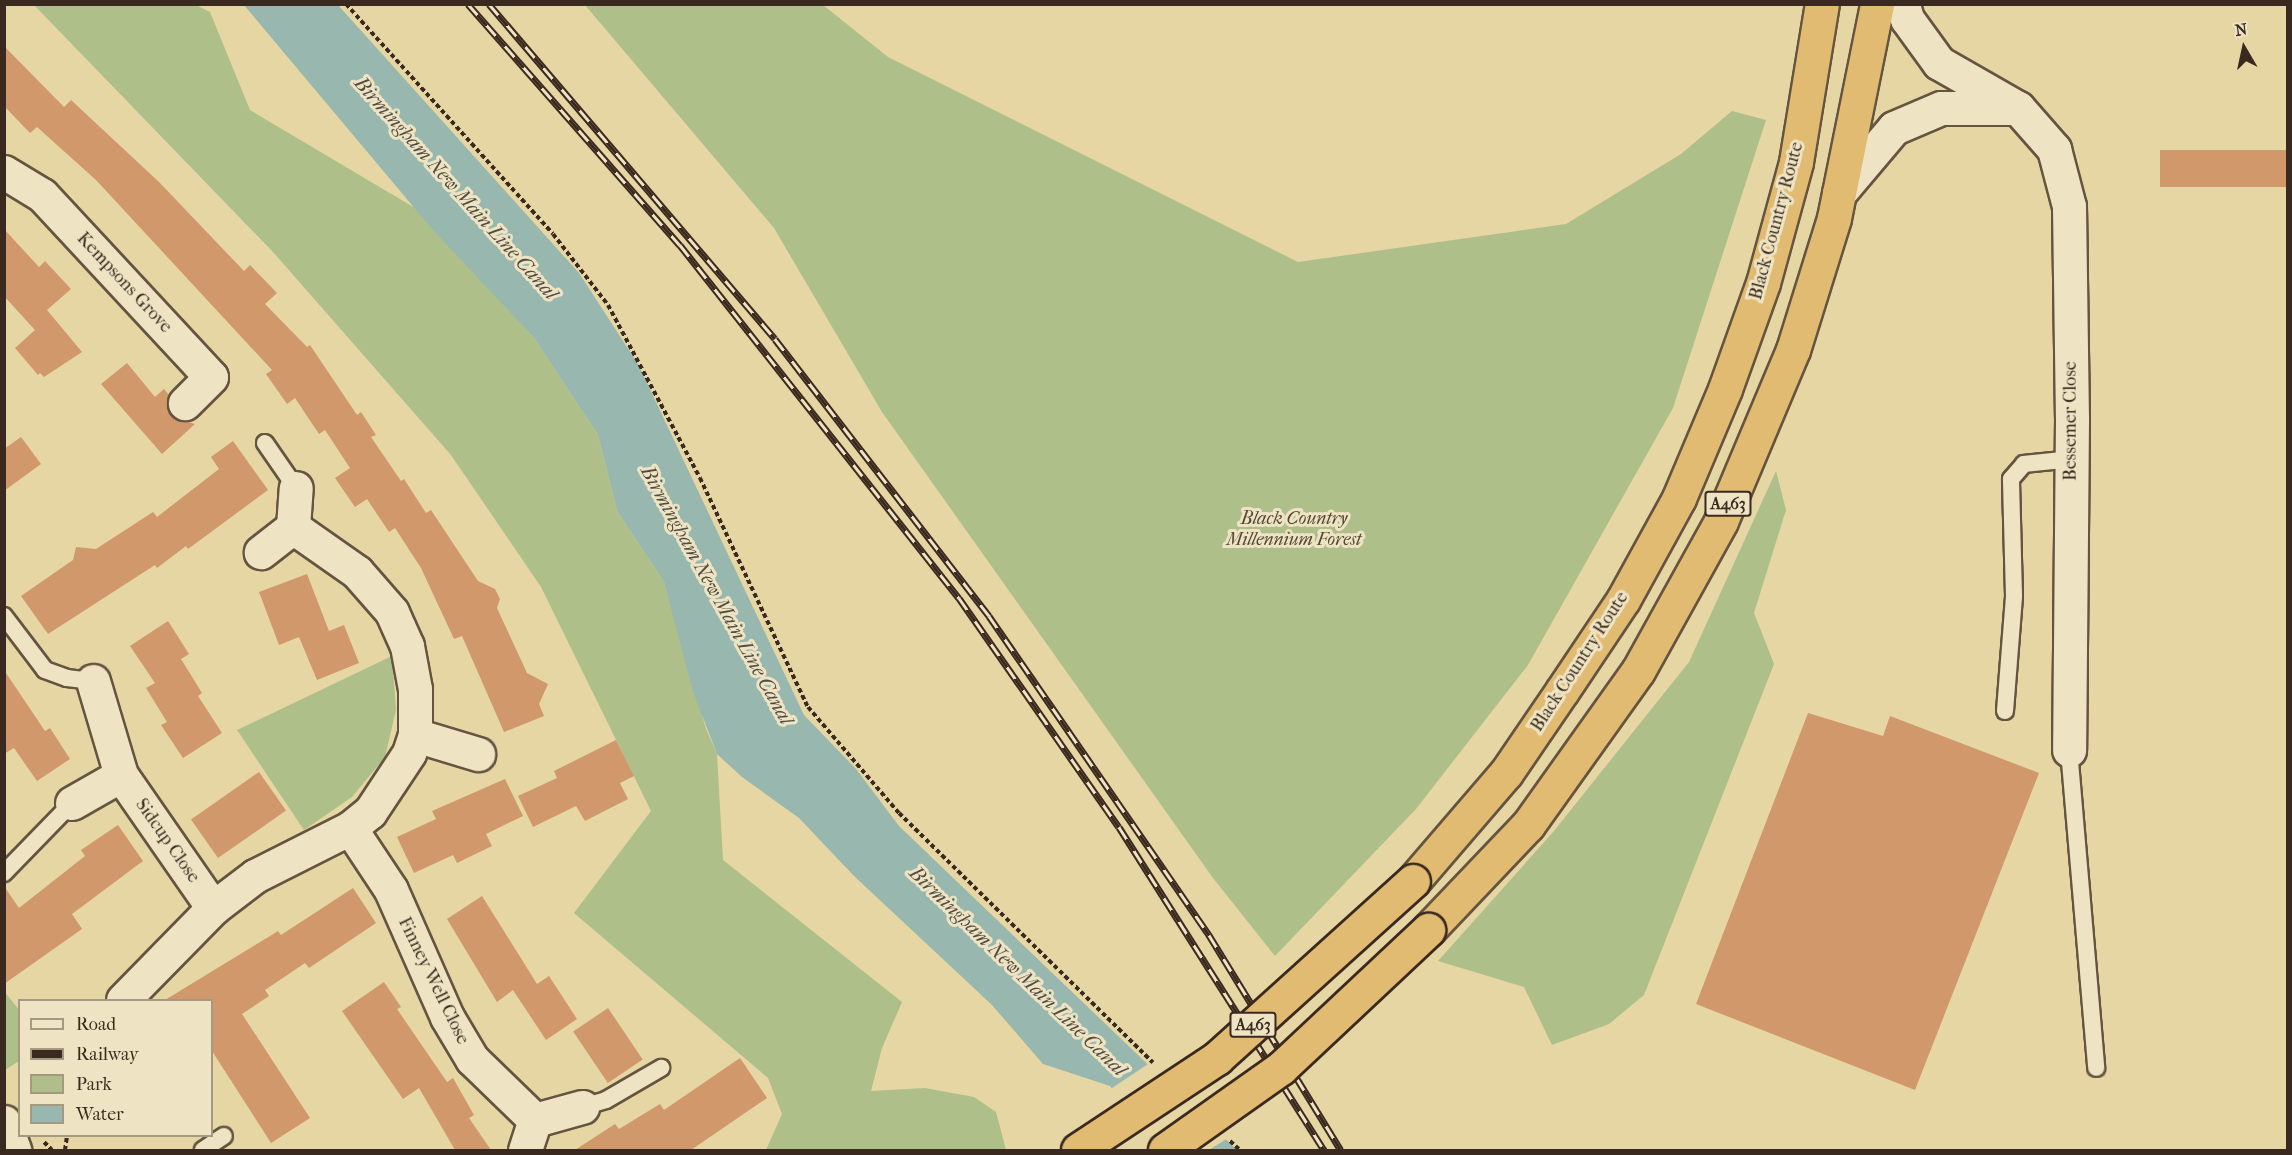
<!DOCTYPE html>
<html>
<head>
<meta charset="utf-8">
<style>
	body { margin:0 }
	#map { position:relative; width:2292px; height:1155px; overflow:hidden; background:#e5d6a3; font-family:"IM FELL French Canon",serif }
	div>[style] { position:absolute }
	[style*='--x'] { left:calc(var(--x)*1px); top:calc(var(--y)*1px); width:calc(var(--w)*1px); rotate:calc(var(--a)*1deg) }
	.green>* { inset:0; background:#afbf8a }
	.water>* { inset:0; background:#98b7ae }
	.pier>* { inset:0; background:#e5d6a3 }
	.building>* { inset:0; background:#d1986b; transform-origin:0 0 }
	.path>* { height:4px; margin-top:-2px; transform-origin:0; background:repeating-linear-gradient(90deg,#3a291f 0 4.5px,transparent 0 7.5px) }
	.roads { filter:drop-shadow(2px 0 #655440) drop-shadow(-2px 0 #655440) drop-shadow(0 2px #655440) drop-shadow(0 -2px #655440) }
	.lane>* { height:16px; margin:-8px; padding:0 8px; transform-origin:8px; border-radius:8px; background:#eee4c3 }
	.street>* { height:33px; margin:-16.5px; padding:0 16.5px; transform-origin:16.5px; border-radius:16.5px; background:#eee4c3 }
	.highway>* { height:33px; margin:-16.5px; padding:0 16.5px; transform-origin:16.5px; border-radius:16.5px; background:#e2bb72 }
	.rail>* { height:7px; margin-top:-3.5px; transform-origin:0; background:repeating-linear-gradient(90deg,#eee4c3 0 14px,#3a291f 0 28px); box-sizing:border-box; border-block:2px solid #3a291f }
	.bridges { filter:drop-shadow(2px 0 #3a291f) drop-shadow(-2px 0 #3a291f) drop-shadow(0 2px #3a291f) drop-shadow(0 -2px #3a291f) }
	.highway-bridge>* { height:33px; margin:-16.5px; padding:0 16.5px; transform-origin:16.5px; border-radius:16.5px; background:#e2bb72 }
	span { translate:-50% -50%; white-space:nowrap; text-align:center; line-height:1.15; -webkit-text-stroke:6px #eee4c3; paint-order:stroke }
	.shield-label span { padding:2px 4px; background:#eee4c3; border:2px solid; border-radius:4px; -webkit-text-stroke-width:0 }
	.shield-label { font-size:16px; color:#3a291f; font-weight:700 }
	.street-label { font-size:18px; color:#3a291f }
	.park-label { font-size:18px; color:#514734; font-style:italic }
	.water-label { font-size:20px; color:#524c43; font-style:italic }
	.frame { position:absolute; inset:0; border:6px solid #3a291f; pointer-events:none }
	.legend { position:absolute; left:18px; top:999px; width:195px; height:138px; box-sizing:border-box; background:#eee4c3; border:2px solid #a69981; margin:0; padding:8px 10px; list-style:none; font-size:18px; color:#3a291f }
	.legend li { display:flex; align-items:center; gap:12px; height:30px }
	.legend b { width:30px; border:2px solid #a69981 }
	.north { position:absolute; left:2214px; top:18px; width:60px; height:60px; -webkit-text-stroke:4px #eee4c3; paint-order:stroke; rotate:351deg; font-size:16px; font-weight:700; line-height:24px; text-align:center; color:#3a291f }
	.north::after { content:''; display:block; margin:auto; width:21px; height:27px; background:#3a291f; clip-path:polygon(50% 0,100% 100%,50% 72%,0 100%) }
</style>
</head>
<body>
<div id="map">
	<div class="green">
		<div style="clip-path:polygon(194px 4px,210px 12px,250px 110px,415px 208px,534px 338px,598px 435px,617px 511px,664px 582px,706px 729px,717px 754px,723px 860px,902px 1002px,882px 1048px,871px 1091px,925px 1088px,974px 1097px,996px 1112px,1006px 1150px,766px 1150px,782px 1114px,768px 1078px,574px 913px,651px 811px,541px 587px,451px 455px,273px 252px,34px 5px)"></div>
		<div style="clip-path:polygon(585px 5px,823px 5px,888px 57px,1298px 262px,1566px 224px,1681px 154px,1732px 111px,1766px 120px,1673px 408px,1528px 665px,1416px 809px,1275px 956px,1213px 878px,882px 412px,774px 228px)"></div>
		<div style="clip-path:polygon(1776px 471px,1786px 510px,1754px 613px,1774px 664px,1644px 995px,1609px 1024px,1552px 1045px,1524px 987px,1438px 961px,1554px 831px,1689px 662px)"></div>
		<div style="clip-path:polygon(392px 656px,396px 710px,385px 757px,352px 797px,304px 830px,237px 730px)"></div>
		<div style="clip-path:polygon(4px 991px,20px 1011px,19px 1061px,5px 1070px)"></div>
	</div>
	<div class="water">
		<div style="clip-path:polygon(244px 5px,338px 5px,579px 273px,638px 364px,804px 715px,856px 769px,899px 826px,1237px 1150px,1160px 1150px,1110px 1086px,1043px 1064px,992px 1005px,854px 876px,799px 818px,742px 777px,717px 754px,693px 692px,664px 582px,617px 511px,598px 435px,534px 338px,432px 229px)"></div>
	</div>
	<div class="pier">
		<div style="clip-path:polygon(1151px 1062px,1228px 1138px,1209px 1150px,1156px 1150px,1109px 1090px)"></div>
	</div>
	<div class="building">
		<div style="clip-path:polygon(4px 46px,64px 107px,71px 100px,159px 182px,244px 271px,250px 265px,277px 293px,265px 304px,307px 347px,310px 345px,357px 415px,361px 412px,376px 435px,371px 437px,401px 481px,404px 479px,426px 513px,431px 510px,478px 581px,495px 589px,500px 599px,497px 608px,527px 673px,548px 684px,539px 704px,544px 716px,504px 732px,462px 636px,454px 639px,421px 568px,395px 528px,389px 532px,367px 499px,355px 507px,335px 478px,350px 468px,325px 430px,319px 434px,295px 398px,287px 404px,266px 374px,272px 370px,96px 180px,37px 127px,30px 133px,4px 106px)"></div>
		<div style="left:2288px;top:150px;width:37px;height:128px;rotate:90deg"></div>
		<div style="clip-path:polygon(4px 229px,39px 267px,45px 261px,71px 289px,47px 310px,82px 352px,44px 377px,40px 373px,38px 375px,15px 348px,35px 330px,4px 296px)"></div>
		<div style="clip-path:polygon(127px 363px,155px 397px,164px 389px,169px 395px,167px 407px,172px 417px,195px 424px,162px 454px,101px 384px)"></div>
		<div style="clip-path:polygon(21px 437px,41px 464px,4px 491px,4px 449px)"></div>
		<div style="clip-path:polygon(233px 441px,268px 490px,188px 549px,186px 546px,157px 568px,155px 565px,48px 634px,21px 596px,73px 560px,76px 547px,96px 549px,153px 512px,157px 517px,219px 469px,211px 457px)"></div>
		<div style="clip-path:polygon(307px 574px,329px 631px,344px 625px,359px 663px,317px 680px,299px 637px,279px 645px,259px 592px)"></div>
		<div style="clip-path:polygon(168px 621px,189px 654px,181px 659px,202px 693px,198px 696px,222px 733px,183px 758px,161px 725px,167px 722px,146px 688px,155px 683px,130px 646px)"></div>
		<div style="clip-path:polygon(4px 670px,45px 731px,50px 728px,70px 759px,37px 781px,14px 748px,4px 754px)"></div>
		<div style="clip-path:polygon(1808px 713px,1883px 736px,1890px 716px,2039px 773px,1915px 1090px,1696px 1004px)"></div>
		<div style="clip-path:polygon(616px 740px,634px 776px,620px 783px,628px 799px,585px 821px,576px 806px,533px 827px,518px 796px,557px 778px,554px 771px)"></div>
		<div style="left:259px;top:772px;width:47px;height:83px;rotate:55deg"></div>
		<div style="clip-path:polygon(505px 779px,523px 816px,486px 834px,492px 846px,457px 863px,453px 855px,414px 873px,397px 837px,436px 819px,432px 811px)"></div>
		<div style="clip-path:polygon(118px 825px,143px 861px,72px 914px,82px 929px,4px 984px,4px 886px,19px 908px,85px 856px,81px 850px)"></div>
		<div style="clip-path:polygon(353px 888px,376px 923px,309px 968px,305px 963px,265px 990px,269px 996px,242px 1014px,310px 1118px,271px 1143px,212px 1051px,212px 1000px,165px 1000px,278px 931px,281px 935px)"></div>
		<div style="clip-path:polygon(482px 896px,537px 984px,549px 976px,577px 1019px,546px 1040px,513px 990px,497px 1002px,447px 919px)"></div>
		<div style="clip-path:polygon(384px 982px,401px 1007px,397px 1009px,447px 1082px,453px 1078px,474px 1115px,469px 1118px,491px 1150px,455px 1150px,419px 1088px,403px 1099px,342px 1011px)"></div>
		<div style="left:608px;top:1008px;width:62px;height:42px;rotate:56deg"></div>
		<div style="clip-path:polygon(740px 1058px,767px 1098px,691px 1150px,575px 1150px,615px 1124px,619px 1129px,660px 1104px,664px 1110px)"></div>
	</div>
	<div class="path">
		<div style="--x:346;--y:4;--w:309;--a:48"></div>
		<div style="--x:553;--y:234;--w:90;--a:52.2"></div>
		<div style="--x:608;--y:305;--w:196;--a:62"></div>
		<div style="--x:700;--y:478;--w:253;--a:64.8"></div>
		<div style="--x:808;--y:707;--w:140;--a:49.4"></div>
		<div style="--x:899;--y:813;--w:356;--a:44.5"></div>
		<div style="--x:1230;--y:1141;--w:13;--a:42"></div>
		<div style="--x:44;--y:1142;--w:11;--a:45"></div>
		<div style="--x:65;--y:1150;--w:14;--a:-82"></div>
	</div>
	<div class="roads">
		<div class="lane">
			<div style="--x:265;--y:443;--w:55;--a:55.4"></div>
			<div style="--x:4;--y:616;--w:68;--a:52.8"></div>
			<div style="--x:45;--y:670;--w:23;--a:20"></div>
			<div style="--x:67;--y:678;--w:26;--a:7"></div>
			<div style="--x:2005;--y:711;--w:115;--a:-85.5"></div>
			<div style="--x:2014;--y:596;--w:117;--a:-91.5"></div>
			<div style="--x:2011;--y:479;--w:20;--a:-49"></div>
			<div style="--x:2024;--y:464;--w:48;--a:-5.9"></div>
			<div style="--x:2069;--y:750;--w:319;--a:85.1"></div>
			<div style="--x:4;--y:873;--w:98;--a:-45.8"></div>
			<div style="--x:582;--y:1107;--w:25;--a:-16"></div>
			<div style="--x:606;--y:1100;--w:64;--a:-30.2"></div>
			<div style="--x:203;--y:1150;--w:25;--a:-34"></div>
		</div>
		<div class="street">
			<div style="--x:2018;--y:108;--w:55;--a:48.7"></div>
			<div style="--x:2054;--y:149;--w:59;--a:75.3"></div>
			<div style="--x:2069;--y:206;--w:213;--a:89.2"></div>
			<div style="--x:2072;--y:419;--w:331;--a:90.5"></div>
			<div style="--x:4;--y:172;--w:44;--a:31.2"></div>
			<div style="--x:42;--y:195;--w:248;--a:47.1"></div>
			<div style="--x:211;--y:377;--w:37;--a:135"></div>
			<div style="--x:1839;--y:193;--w:85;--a:-49.8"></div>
			<div style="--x:1894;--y:128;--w:51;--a:-23.1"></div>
			<div style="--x:1941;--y:108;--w:77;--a:0"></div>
			<div style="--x:2018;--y:108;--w:91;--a:-150.3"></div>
			<div style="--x:1939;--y:63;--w:54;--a:-126"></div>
			<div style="--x:1907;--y:19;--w:16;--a:-105"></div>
			<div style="--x:293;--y:527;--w:39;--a:-86"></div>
			<div style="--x:93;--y:681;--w:98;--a:73.4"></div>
			<div style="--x:121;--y:775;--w:162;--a:55.3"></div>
			<div style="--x:415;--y:735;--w:66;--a:16.8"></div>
			<div style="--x:72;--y:803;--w:56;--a:-29.7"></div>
			<div style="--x:350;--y:828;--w:74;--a:56.5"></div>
			<div style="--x:391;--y:890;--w:139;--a:66.2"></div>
			<div style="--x:447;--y:1017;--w:49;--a:59.2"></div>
			<div style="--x:472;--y:1059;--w:88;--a:44.1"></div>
			<div style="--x:123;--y:1000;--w:129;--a:-45.6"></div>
			<div style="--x:213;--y:908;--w:53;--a:-37.3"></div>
			<div style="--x:255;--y:876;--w:106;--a:-26.8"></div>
			<div style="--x:350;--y:828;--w:26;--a:-39"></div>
			<div style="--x:370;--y:812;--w:71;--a:-56.5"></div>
			<div style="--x:409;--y:753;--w:19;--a:-72"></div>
			<div style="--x:415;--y:735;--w:46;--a:-90"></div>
			<div style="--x:415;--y:689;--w:44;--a:-100.5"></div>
			<div style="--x:407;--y:646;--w:37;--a:-114"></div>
			<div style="--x:392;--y:612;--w:53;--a:-131.2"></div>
			<div style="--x:357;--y:572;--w:78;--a:-144.9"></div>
			<div style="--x:293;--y:527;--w:41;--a:142"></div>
			<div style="--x:4;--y:1122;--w:30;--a:70"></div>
			<div style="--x:525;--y:1150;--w:32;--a:-72"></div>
			<div style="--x:535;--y:1120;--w:49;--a:-15.5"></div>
		</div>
		<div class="highway">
			<div style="--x:1413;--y:881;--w:143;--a:-49.3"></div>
			<div style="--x:1506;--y:773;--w:99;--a:-55.7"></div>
			<div style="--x:1562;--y:691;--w:110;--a:-56.2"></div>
			<div style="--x:1623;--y:600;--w:116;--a:-61.2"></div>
			<div style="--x:1679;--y:498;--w:118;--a:-67.1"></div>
			<div style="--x:1725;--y:389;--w:113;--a:-70.3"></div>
			<div style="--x:1763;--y:283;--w:125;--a:-74.7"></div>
			<div style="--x:1796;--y:162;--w:160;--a:-80.7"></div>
			<div style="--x:1428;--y:930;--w:145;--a:-46.4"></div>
			<div style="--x:1528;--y:825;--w:189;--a:-54.5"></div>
			<div style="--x:1638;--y:671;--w:171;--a:-61"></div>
			<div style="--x:1721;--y:521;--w:186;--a:-67.2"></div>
			<div style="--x:1793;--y:350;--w:138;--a:-72.7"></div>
			<div style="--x:1834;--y:218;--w:218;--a:-78.6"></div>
		</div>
	</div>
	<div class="rail">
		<div style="--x:468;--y:4;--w:321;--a:48.7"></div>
		<div style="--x:680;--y:245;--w:450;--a:51.7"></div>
		<div style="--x:959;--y:598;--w:279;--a:55.1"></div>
		<div style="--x:1119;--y:827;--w:383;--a:57.6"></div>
		<div style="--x:489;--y:4;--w:440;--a:49.5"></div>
		<div style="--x:775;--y:339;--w:350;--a:52.3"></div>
		<div style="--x:989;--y:616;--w:388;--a:55.4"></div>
		<div style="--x:1209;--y:935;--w:252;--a:58.5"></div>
	</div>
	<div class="bridges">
		<div class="highway-bridge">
			<div style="--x:1078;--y:1150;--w:167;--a:-33.5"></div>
			<div style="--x:1217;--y:1058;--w:264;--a:-42.1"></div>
			<div style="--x:1165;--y:1150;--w:142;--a:-35.3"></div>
			<div style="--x:1281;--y:1068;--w:202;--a:-43.2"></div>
		</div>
	</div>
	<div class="shield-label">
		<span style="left:1728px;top:504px">A463</span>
		<span style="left:1253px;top:1025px">A463</span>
	</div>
	<div class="street-label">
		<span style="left:1777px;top:221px;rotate:-75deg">Black Country Route</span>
		<span style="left:124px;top:283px;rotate:47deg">Kempsons Grove</span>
		<span style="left:2071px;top:421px;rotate:-90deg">Bessemer Close</span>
		<span style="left:1580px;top:662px;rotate:-57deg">Black Country Route</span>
		<span style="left:167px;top:841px;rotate:55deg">Sidcup Close</span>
		<span style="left:433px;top:981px;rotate:64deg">Finney Well Close</span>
	</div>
	<div class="park-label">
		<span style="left:1294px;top:530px">Black Country<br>Millennium Forest</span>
	</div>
	<div class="water-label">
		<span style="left:456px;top:188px;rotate:48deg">Birmingham New Main Line Canal</span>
		<span style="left:717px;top:595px;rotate:61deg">Birmingham New Main Line Canal</span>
		<span style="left:1018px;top:971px;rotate:44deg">Birmingham New Main Line Canal</span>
	</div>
	<div class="frame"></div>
	<ul class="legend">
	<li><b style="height:8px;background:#eee4c3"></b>Road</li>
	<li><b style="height:8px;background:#3a291f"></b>Railway</li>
	<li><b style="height:16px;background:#afbf8a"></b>Park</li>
	<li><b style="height:16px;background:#98b7ae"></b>Water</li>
	</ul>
	<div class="north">N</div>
</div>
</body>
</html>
